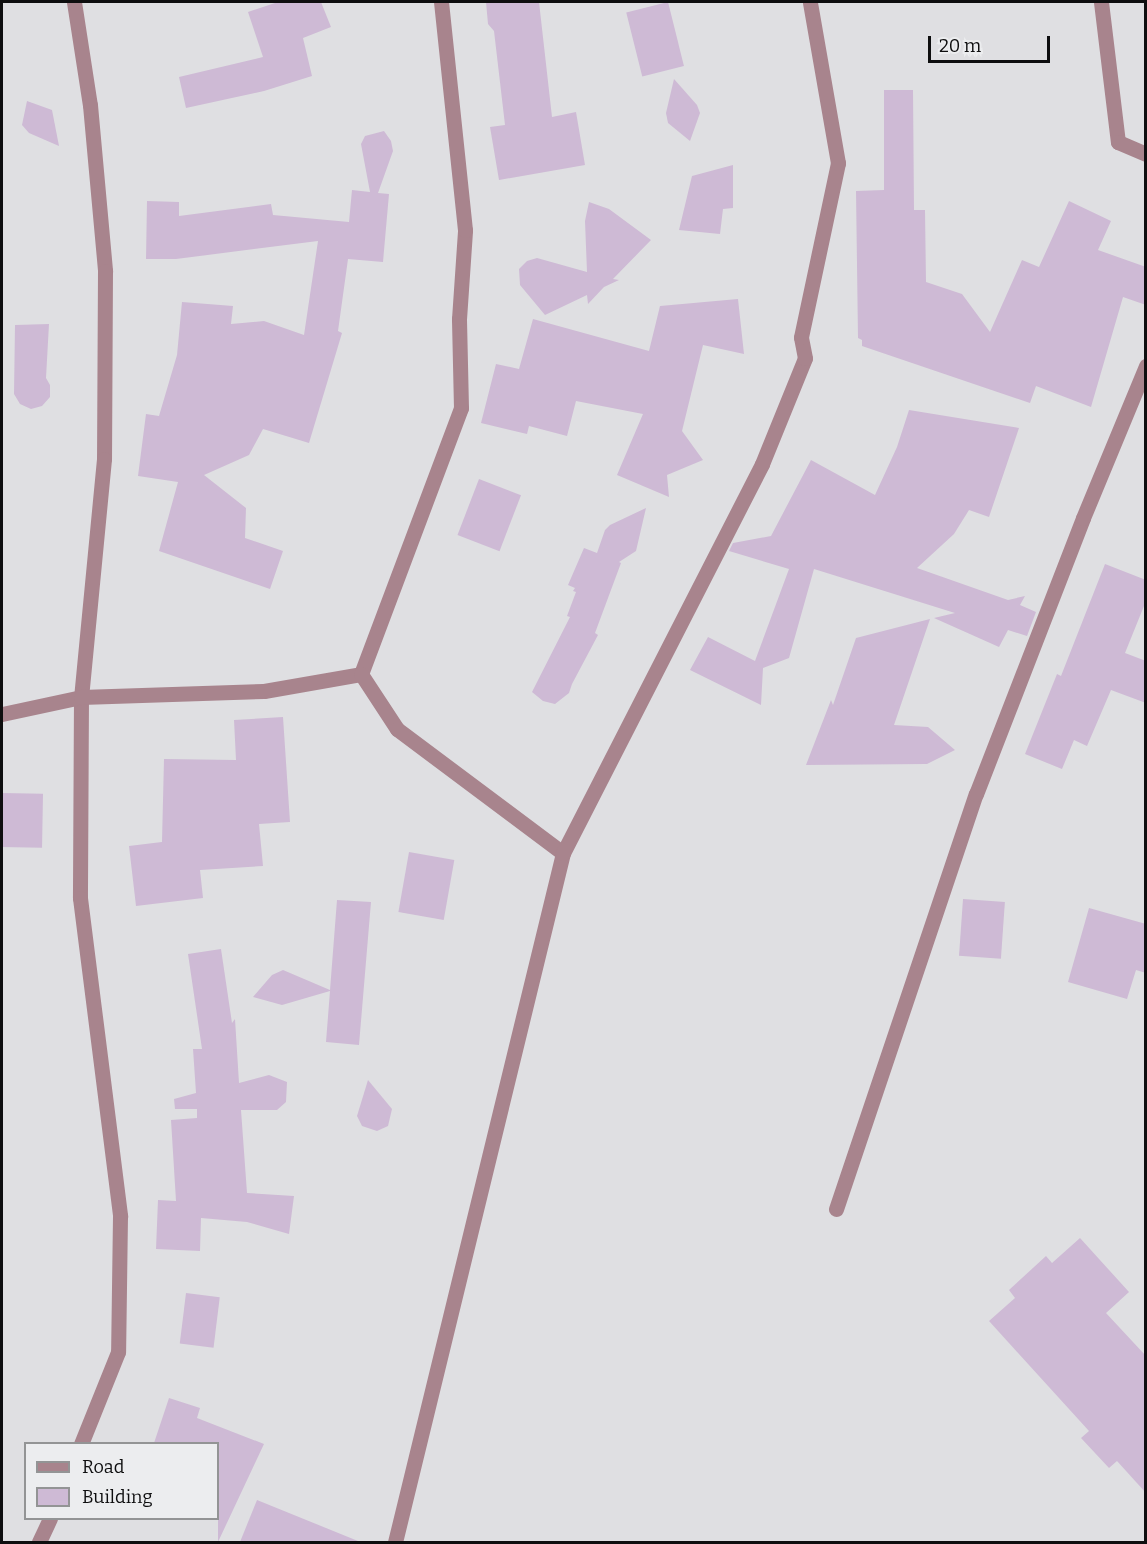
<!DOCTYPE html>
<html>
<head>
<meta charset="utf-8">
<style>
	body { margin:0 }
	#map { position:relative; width:1147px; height:1544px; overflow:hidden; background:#dfdfe2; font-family:Bitter,serif }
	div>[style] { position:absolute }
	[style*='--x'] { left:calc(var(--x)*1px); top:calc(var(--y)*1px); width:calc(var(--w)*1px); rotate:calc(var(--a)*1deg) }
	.building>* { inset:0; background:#cebad5; transform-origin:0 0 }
	.minor>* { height:15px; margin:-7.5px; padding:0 7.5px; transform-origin:7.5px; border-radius:7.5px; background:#a8848d }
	span { translate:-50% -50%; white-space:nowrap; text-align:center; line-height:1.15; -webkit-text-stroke:4.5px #ecedef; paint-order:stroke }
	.frame { position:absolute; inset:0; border:3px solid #0e0e0f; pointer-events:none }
	.legend { position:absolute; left:24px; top:1442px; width:195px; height:78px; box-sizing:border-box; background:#ecedef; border:2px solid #939495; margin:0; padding:8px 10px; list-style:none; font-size:18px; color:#0e0e0f }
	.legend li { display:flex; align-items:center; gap:12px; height:30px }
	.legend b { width:30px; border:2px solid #939495 }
	.scale { position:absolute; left:928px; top:36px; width:122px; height:27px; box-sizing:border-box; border:3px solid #0e0e0f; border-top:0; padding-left:8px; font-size:18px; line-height:21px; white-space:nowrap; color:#0e0e0f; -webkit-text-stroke:4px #ecedef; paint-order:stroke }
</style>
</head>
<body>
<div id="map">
	<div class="building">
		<div style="clip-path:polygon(278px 2px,321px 2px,331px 27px,303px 38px,312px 76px,264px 91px,186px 108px,179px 77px,263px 57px,248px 12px)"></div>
		<div style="clip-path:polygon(486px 2px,539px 2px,552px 117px,576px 112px,585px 165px,499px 180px,490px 127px,505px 125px,494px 31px,488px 24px)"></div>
		<div style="left:668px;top:2px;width:66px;height:43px;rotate:76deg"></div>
		<div style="clip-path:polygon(674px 79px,697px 105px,700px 113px,690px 141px,668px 123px,666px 113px)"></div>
		<div style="clip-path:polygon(884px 90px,913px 90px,914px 210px,925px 210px,926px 282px,962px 294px,990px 332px,1022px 260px,1039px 267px,1069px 201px,1111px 221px,1098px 250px,1146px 267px,1146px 305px,1123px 297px,1091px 407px,1036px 386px,1030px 403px,862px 346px,862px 340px,858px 338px,856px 191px,884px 190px)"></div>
		<div style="clip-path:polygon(27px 101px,52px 110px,59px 146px,29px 133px,22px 125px)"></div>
		<div style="clip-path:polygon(384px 131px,391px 141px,393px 151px,378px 193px,389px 194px,383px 262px,348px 259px,338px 331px,342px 333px,309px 443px,263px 429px,249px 455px,204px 475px,246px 508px,245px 538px,283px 551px,270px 589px,159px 551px,178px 482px,138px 476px,146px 414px,159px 416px,177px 355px,182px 302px,233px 306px,231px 324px,264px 321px,304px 335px,318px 241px,176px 259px,146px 259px,147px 201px,179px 202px,179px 216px,271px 204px,273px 215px,349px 222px,352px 190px,370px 192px,361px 144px,365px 136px)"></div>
		<div style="clip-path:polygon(733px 165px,733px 208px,723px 209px,720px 234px,679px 230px,692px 176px)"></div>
		<div style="clip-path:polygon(589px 202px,609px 209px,651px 240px,613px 279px,619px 280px,604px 287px,588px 304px,587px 295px,545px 315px,520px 285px,519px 269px,527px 261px,537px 258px,587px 272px,585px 221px)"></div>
		<div style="clip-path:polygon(738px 299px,744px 354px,703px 345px,682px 431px,703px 460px,667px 475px,669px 497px,617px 475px,643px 414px,576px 401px,567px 436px,529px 426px,527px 434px,481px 423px,496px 364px,519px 369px,533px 319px,649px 351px,660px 306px)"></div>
		<div style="clip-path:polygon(49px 324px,46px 378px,50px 385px,50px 397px,42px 406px,31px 409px,20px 404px,14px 394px,15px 325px)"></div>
		<div style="clip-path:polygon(909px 410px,1019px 428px,989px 517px,969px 510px,954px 534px,917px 568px,1008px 600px,1025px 596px,1020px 605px,1036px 612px,1027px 636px,1008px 630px,999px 647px,934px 618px,955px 613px,814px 569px,789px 658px,763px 668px,761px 705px,690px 670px,708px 637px,755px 661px,789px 569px,729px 551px,733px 543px,771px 536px,811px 460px,875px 495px,897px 447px)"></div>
		<div style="left:479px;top:479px;width:45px;height:60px;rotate:21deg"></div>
		<div style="clip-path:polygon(646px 508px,636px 551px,619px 562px,621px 563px,595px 633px,598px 635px,572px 684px,569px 693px,555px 704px,543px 701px,532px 692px,570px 617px,567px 616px,576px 592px,573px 591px,575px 588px,568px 585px,584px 548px,597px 553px,605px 530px,610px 525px)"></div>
		<div style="clip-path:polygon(1105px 564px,1146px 580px,1146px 601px,1125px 653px,1146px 661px,1146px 703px,1111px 690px,1087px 746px,1074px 740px,1062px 769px,1025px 754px,1057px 674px,1061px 676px)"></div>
		<div style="clip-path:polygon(930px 619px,894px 725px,928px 727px,955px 750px,927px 764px,806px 765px,831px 700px,833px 705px,856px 638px)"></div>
		<div style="clip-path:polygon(283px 717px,290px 822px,259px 824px,263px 866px,200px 870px,203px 898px,136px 906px,129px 846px,162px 842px,164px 759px,236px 760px,234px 720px)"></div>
		<div style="left:2px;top:793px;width:41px;height:54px;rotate:1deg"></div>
		<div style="left:409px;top:852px;width:46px;height:61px;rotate:10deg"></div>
		<div style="left:963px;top:899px;width:42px;height:57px;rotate:4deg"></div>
		<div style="clip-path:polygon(337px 900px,371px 902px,359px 1045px,326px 1042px,330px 991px,282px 1005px,253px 997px,272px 975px,283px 970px,330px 990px)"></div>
		<div style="clip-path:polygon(1089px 908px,1146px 924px,1146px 973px,1136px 970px,1127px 999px,1068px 982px)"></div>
		<div style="clip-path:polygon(221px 949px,232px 1023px,235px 1019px,239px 1083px,269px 1075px,287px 1082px,286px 1102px,277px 1110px,241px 1110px,247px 1193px,294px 1196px,289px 1234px,247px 1222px,201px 1218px,200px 1251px,156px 1249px,158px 1200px,176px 1201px,171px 1120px,197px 1118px,197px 1109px,175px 1109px,174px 1099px,196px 1093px,193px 1049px,202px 1049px,188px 954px)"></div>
		<div style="clip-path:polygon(368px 1080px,392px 1109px,388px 1126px,377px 1131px,362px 1126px,357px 1116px)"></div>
		<div style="clip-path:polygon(1080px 1238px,1129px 1292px,1106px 1313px,1146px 1356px,1146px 1493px,1117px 1461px,1109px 1468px,1081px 1438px,1089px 1431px,989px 1321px,1015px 1298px,1009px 1290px,1046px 1256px,1052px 1263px)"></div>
		<div style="left:186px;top:1293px;width:34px;height:51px;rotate:7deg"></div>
		<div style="clip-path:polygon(169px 1398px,200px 1408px,197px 1418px,264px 1444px,218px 1542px,218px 1443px,154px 1443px)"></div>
		<div style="clip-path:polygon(257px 1500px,358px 1541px,357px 1542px,240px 1542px)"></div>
	</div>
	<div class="minor">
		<div style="--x:74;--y:2;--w:104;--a:81.2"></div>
		<div style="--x:90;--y:105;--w:167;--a:84.8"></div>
		<div style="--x:105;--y:271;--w:188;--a:90.3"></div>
		<div style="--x:104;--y:459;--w:239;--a:95.5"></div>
		<div style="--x:81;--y:697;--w:201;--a:90.3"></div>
		<div style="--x:80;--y:898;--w:321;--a:82.8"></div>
		<div style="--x:120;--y:1216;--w:136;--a:90.8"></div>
		<div style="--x:118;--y:1352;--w:99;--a:111.9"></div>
		<div style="--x:1101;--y:2;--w:141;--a:83.1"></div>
		<div style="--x:1118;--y:142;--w:30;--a:23"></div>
		<div style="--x:361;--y:674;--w:284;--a:-69.4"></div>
		<div style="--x:461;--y:408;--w:89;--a:-91.3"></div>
		<div style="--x:459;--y:319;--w:89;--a:-86.1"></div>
		<div style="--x:465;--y:230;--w:229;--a:-96"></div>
		<div style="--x:2;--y:714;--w:81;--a:-12.1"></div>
		<div style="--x:81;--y:697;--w:183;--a:-1.9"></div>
		<div style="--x:264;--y:691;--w:98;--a:-9.9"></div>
		<div style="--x:361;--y:674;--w:66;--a:56.8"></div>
		<div style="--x:397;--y:729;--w:207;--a:36.8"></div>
		<div style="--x:563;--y:853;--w:709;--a:103.7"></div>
		<div style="--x:563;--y:853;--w:437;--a:-62.9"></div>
		<div style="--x:762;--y:464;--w:114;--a:-67.9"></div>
		<div style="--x:805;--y:358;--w:21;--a:-101"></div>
		<div style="--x:801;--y:337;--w:178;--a:-78"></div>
		<div style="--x:838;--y:163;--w:163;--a:-99.9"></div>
		<div style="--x:836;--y:1209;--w:438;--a:-71.4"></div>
		<div style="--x:976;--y:794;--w:296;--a:-68.8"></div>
		<div style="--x:1083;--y:518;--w:165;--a:-67.5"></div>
		<div style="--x:39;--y:1542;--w:26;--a:-65"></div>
	</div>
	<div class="frame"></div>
	<ul class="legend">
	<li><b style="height:8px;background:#a8848d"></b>Road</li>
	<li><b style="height:16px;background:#cebad5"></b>Building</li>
	</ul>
	<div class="scale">20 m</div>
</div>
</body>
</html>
